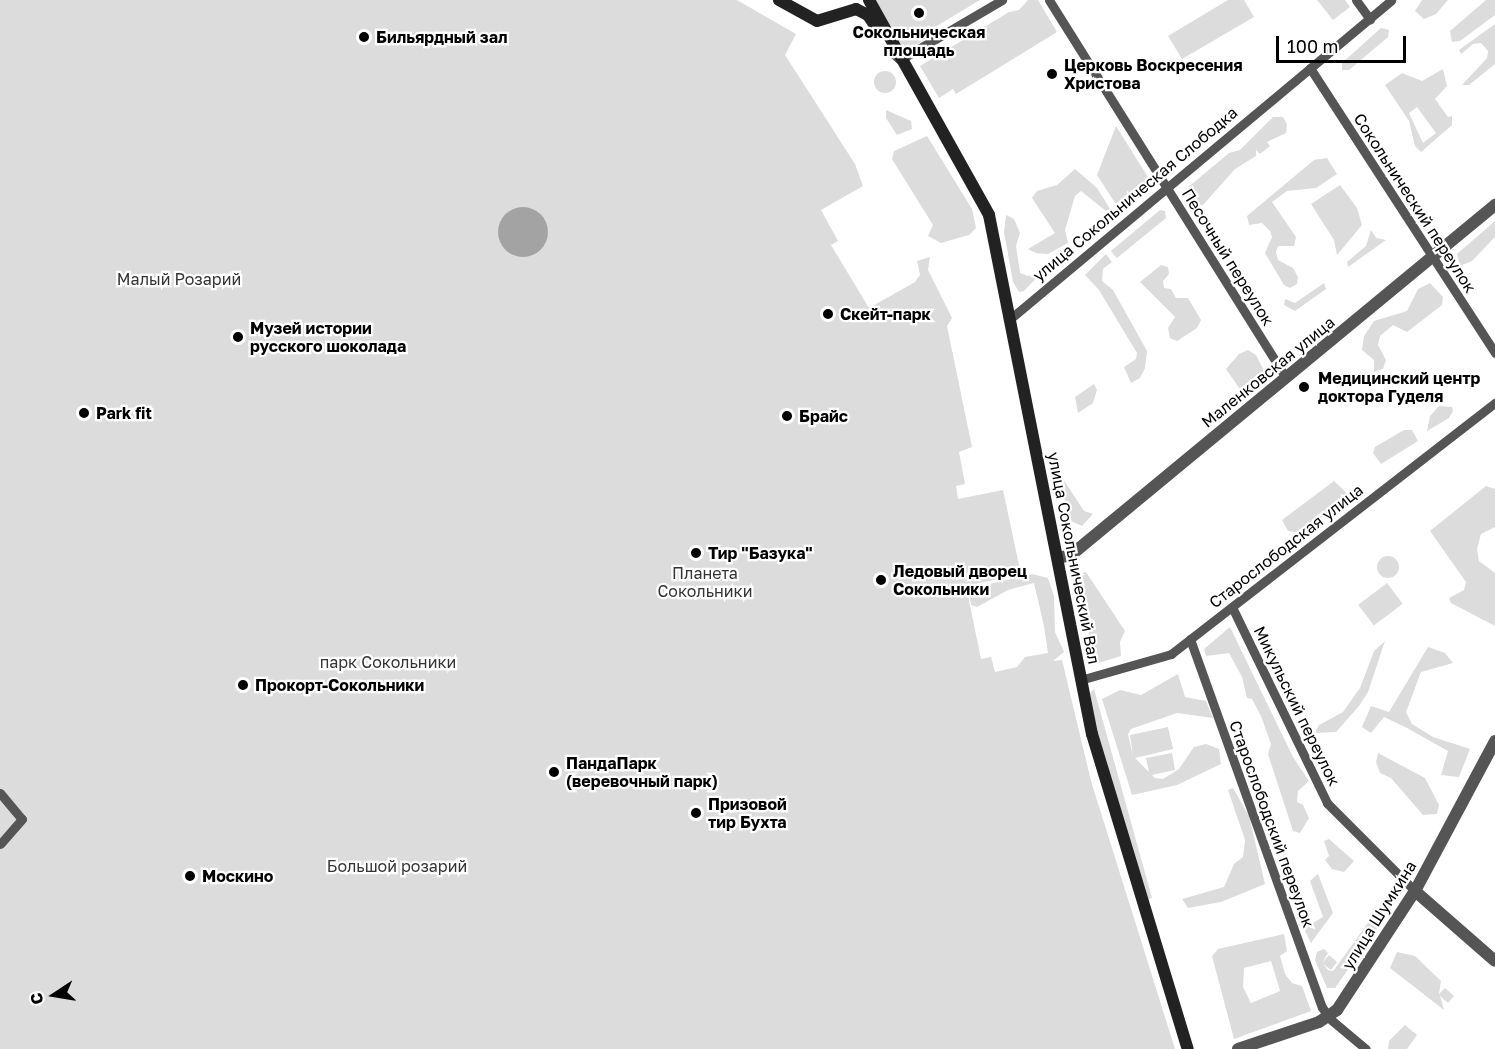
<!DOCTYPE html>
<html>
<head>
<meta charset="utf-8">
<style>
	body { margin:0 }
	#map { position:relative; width:1495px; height:1049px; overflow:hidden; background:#fff; font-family:"Golos Text",sans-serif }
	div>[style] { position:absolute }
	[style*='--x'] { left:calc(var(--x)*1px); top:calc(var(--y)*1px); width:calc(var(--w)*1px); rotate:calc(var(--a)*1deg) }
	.green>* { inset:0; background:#dcdcdc; transform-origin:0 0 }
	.round { border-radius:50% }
	.water>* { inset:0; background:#a3a3a3 }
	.minor>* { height:9px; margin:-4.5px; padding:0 4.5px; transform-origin:4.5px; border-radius:4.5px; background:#555 }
	.tertiary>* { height:12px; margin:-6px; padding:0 6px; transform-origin:6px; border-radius:6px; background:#555 }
	.secondary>* { height:12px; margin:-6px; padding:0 6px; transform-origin:6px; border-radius:6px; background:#222 }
	.dots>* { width:16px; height:16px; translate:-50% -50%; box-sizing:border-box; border:3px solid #fff; border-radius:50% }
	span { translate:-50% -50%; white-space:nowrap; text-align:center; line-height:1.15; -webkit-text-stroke:4.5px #fff; paint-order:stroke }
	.poi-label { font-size:16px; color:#000; font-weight:700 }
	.left { translate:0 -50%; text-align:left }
	.street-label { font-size:16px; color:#000 }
	.park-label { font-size:16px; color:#333 }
	.north { position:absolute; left:24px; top:965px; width:60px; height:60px; -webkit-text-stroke:4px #fff; paint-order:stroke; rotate:258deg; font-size:16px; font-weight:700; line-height:24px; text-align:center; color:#000 }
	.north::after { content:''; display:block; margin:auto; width:21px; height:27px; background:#000; clip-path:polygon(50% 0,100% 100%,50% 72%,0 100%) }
	.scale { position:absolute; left:1276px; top:36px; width:130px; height:27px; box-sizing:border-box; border:3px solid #000; border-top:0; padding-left:8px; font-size:18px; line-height:21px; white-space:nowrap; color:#000; -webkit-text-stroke:4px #fff; paint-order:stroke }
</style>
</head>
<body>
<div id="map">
	<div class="green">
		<div style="clip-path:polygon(0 0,737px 0,796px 34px,785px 55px,855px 164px,863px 186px,821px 210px,838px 241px,831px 245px,869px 308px,915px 282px,920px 275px,917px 261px,930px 257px,928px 270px,952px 318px,947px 326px,972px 447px,959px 452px,965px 484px,956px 486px,958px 499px,1003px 490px,1021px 574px,966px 586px,981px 659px,991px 657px,995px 672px,1017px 667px,1025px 657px,1048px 653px,1044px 626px,1034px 583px,1008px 590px,977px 607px,971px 605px,968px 589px,1032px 574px,1048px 578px,1054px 596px,1055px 632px,1064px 652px,1053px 661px,1062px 660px,1091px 781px,1175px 1049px,0 1049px)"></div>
		<div style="clip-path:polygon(873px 0,980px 0,935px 27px,930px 37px,905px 51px)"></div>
		<div style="clip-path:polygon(1028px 0,1038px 0,1057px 32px,956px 94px,953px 89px,939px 98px,920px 66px,1009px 12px,1019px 10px)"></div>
		<div style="clip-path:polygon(1228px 0,1244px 0,1254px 17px,1182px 59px,1168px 36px)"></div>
		<div style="clip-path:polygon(1317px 0,1345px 0,1350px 7px,1333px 20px)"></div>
		<div style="clip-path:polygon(1422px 0,1448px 0,1436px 14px,1424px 19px,1415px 11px)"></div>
		<div style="clip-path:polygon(1486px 0,1495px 0,1495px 15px,1460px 41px,1452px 42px,1450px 31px)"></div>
		<div style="clip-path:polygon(1495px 24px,1495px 64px,1469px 85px,1462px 85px,1487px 58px,1488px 51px,1481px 43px,1473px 44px,1461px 54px,1459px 50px)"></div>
		<div style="clip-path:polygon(1381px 28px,1389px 30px,1388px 37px,1349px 70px,1342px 70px,1342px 63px)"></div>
		<div style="clip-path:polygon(evenodd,1443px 69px,1447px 86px,1435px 99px,1448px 117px,1452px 116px,1452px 125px,1421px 152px,1415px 146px,1409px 121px,1385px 85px,1402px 73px,1422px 81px,1443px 69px,1417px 107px,1436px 133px,1423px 143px,1409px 113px,1417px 107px)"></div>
		<div class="round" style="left:874px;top:71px;width:22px;height:22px"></div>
		<div style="clip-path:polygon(886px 110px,911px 121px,912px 129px,897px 135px,886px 118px)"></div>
		<div style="clip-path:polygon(1273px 117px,1283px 117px,1287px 124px,1286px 133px,1267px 142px,1270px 146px,1260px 154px,1256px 150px,1256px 156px,1235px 169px,1203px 205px,1193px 205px,1186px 189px,1229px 153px,1240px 150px)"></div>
		<div style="clip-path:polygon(1116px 126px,1151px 182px,1119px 209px,1097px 175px)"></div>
		<div style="clip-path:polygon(927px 136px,972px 209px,976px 228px,969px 235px,941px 243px,928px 236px,933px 225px,892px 159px,894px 151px)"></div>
		<div style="clip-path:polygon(1327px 158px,1337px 174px,1316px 188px,1287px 191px,1272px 202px,1296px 237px,1294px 246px,1278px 246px,1276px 252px,1278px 260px,1293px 268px,1298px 277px,1297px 284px,1290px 288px,1284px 285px,1265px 253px,1272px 237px,1270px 231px,1262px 223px,1249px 225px,1247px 216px,1314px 160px)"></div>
		<div style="clip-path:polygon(1075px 169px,1097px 188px,1110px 209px,1106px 211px,1081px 191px,1075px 196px,1065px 230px,1068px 243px,1048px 254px,1036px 253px,1028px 249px,1055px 233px,1032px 198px,1037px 191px,1057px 185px)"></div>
		<div style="clip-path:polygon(1340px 185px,1357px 208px,1362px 225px,1337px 255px,1334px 240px,1311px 204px)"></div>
		<div style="clip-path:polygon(1160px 210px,1165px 211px,1166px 218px,1117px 258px,1114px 255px,1111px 251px)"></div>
		<div style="clip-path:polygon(1006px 215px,1014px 219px,1020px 233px,1016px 246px,1020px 273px,1028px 276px,1044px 270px,1024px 291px,1019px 292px,1013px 282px,1004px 232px)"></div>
		<div style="clip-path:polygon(1495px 221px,1495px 237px,1472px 261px,1460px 266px,1457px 254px)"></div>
		<div style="clip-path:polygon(1371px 230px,1376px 238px,1386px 240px,1348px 267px,1347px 262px,1366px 246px)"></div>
		<div style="clip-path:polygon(1106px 254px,1112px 262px,1103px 269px,1102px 281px,1113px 290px,1147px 351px,1145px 368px,1140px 378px,1131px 383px,1124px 367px,1136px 359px,1137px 353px,1099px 290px,1085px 275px)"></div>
		<div style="clip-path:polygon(1161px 265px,1168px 267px,1169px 274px,1163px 281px,1164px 288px,1171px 289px,1176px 298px,1188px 298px,1201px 320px,1197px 328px,1177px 341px,1170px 338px,1168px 328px,1175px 317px,1140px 282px)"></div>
		<div style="clip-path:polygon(1324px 283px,1326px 289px,1295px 311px,1284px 305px,1285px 299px,1295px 303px)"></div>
		<div style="clip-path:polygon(1430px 283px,1443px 297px,1442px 305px,1407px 332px,1393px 325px,1380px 336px,1378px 345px,1386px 360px,1383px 369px,1374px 372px,1374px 360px,1362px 350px,1364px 336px,1374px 321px,1407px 311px,1418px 289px)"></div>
		<div style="clip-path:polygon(1248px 350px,1256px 355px,1264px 371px,1242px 392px,1226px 369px,1239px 354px)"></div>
		<div style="clip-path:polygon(1094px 384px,1097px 390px,1093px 403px,1078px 413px,1075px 397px)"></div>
		<div style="clip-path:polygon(1439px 406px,1452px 407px,1453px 411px,1449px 418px,1427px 431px,1430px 416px)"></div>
		<div style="clip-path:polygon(1404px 430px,1412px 430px,1418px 441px,1381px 464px,1373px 453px,1375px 447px)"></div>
		<div style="clip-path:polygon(1054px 465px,1084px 511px,1093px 514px,1082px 526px,1071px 521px)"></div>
		<div style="clip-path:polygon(1334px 481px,1350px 496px,1301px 533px,1288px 531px,1282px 520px)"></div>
		<div style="clip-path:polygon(1486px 486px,1495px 489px,1495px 527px,1481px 534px,1477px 549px,1479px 561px,1495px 573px,1495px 626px,1451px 603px,1449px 598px,1464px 590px,1466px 582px,1430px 531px)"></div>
		<div class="round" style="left:1377px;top:556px;width:22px;height:22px"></div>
		<div style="clip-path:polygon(1086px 572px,1125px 631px,1120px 642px,1121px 656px,1098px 663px,1094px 660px,1077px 575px)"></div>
		<div style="left:1387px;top:583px;width:26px;height:36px;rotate:53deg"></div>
		<div style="clip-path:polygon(1230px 627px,1293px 757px,1309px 781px,1298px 791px,1297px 802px,1303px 805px,1309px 818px,1300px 833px,1293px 831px,1268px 754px,1271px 744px,1261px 716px,1252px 699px,1247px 698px,1242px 677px,1229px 653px,1206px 656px,1204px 649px)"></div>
		<div style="clip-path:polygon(1385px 641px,1368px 692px,1359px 706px,1336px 732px,1315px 733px,1319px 725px,1343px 712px,1360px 688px,1374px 651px)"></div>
		<div style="clip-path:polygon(1428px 647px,1445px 653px,1453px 663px,1421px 672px,1406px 712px,1412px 724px,1433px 737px,1470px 749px,1459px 777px,1441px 775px,1448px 751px,1407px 728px,1384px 717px,1371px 733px,1362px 727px,1371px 706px,1389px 712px)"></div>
		<div style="clip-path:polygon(1178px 674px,1185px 697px,1206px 701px,1213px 718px,1177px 713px,1131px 729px,1128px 734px,1133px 756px,1130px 735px,1168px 727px,1173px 749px,1135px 758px,1149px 772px,1146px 758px,1172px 753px,1175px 770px,1152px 775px,1155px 778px,1163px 779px,1179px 769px,1194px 747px,1206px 744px,1219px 749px,1221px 764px,1177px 785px,1132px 795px,1102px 699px,1120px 690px,1141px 695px)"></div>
		<div style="clip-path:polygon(1094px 689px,1152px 898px,1148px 899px,1103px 757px,1092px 709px,1090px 693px)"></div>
		<div style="clip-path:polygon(1378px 753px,1425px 778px,1439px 805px,1437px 814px,1423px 815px,1391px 778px,1380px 773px,1376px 762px)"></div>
		<div style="clip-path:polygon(1233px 788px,1249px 816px,1265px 884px,1221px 902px,1188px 908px,1182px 899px,1224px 887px,1234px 864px,1243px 857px,1245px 840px,1228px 790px)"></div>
		<div style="clip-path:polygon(1329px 839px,1354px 861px,1344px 872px,1332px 869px,1325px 860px,1329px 856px,1324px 841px)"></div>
		<div style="clip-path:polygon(1318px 874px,1333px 913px,1311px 943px,1305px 931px,1308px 926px,1323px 917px,1310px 881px)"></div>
		<div style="clip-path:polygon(1393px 888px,1399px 894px,1390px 910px,1335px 988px,1327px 988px,1315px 960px,1317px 952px,1324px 949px,1328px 953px,1322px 963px,1329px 955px,1337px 962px,1331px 970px,1323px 964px,1328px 970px,1332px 971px,1334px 970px)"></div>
		<div style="clip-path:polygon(evenodd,1284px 934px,1287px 951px,1280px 956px,1285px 974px,1292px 983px,1302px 986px,1311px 1011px,1234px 1039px,1212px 956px,1218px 949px,1284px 934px,1271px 961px,1280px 991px,1251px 1003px,1243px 987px,1244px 968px,1271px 961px)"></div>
		<div style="clip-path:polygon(1397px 952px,1415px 956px,1441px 981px,1439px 994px,1445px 988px,1454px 996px,1448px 1003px,1440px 996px,1444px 1010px,1390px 968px)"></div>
		<div style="clip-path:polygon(1405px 1025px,1417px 1035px,1407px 1049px,1388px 1049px,1389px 1041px)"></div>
	</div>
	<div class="water">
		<div class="round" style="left:498px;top:207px;width:50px;height:50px"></div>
	</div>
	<div class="minor">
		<div style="--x:1049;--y:0;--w:446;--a:57.9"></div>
		<div style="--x:1356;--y:0;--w:24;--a:54"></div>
		<div style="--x:889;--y:50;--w:13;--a:42"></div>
		<div style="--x:899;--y:59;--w:4;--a:-14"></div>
		<div style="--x:903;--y:58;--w:115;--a:-30.4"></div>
		<div style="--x:1310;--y:68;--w:340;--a:57"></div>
		<div style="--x:1010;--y:319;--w:497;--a:-39.9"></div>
		<div style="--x:1232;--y:607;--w:218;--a:64.1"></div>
		<div style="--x:1327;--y:803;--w:124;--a:45"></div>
		<div style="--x:1190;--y:639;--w:391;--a:70.3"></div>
		<div style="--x:1322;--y:1007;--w:13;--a:58"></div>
		<div style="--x:1329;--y:1018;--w:48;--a:40"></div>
		<div style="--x:1080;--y:680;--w:95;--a:-15.9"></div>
		<div style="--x:1171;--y:654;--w:410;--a:-37.8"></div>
		<div style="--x:0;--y:793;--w:34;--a:50"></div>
		<div style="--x:22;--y:819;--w:33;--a:131"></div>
	</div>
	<div class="tertiary">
		<div style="--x:1058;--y:558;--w:13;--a:-13"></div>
		<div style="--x:1071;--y:555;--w:550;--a:-39.54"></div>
		<div style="--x:1415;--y:891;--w:106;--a:41.2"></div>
		<div style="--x:1238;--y:1049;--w:85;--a:-18.4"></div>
		<div style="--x:1319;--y:1022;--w:22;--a:-34"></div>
		<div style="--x:1337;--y:1010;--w:142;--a:-56.8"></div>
		<div style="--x:1415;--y:891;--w:170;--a:-61.9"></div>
	</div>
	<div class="secondary">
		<div style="--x:779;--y:0;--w:43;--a:28.9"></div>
		<div style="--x:817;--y:21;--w:41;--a:-17.1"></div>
		<div style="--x:856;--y:9;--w:13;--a:27"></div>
		<div style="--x:868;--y:15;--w:17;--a:57"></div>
		<div style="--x:869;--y:0;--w:246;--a:60.8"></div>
		<div style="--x:989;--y:215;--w:529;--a:78.78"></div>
		<div style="--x:1092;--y:734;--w:329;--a:73.1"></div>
	</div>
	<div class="dots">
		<div style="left:919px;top:13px;background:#000"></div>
		<div style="left:364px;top:37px;background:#000"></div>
		<div style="left:1052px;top:74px;background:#000"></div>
		<div style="left:828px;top:314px;background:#000"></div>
		<div style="left:238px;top:337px;background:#000"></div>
		<div style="left:1304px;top:387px;background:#000"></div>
		<div style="left:84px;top:413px;background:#000"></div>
		<div style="left:787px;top:416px;background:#000"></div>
		<div style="left:696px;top:553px;background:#000"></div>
		<div style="left:881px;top:580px;background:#000"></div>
		<div style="left:243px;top:685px;background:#000"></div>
		<div style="left:554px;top:772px;background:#000"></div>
		<div style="left:696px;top:813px;background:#000"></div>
		<div style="left:190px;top:876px;background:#000"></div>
	</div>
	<div class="poi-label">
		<span style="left:919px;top:41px">Сокольническая<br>площадь</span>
		<span class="left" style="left:376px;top:37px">Бильярдный зал</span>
		<span class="left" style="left:1064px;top:74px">Церковь Воскресения<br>Христова</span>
		<span class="left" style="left:840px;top:314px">Скейт-парк</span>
		<span class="left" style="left:250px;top:337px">Музей истории<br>русского шоколада</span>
		<span class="left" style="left:1318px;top:387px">Медицинский центр<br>доктора Гуделя</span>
		<span class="left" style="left:96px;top:413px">Park fit</span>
		<span class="left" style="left:799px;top:416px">Брайс</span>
		<span class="left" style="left:708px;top:553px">Тир "Базука"</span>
		<span class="left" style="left:893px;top:580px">Ледовый дворец<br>Сокольники</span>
		<span class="left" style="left:255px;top:685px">Прокорт-Сокольники</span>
		<span class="left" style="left:566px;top:772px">ПандаПарк<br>(веревочный парк)</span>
		<span class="left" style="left:708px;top:813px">Призовой<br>тир Бухта</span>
		<span class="left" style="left:202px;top:876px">Москино</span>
	</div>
	<div class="street-label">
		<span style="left:1135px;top:194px;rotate:-40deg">улица Сокольническая Слободка</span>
		<span style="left:1415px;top:203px;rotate:57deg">Сокольнический переулок</span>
		<span style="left:1228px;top:257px;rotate:58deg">Песочный переулок</span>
		<span style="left:1268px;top:372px;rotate:-39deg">Маленковская улица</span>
		<span style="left:1286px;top:546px;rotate:-38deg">Старослободская улица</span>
		<span style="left:1074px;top:558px;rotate:79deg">улица Сокольнический Вал</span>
		<span style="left:1297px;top:706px;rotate:64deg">Микульский переулок</span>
		<span style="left:1272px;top:824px;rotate:70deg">Старослободский переулок</span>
		<span style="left:1379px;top:915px;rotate:-58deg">улица Шумкина</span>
	</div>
	<div class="park-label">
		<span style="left:179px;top:279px">Малый Розарий</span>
		<span style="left:705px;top:582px">Планета<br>Сокольники</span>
		<span style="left:388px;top:662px">парк Сокольники</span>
		<span style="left:397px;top:866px">Большой розарий</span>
	</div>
	<div class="north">С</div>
	<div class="scale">100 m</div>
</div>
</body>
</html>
